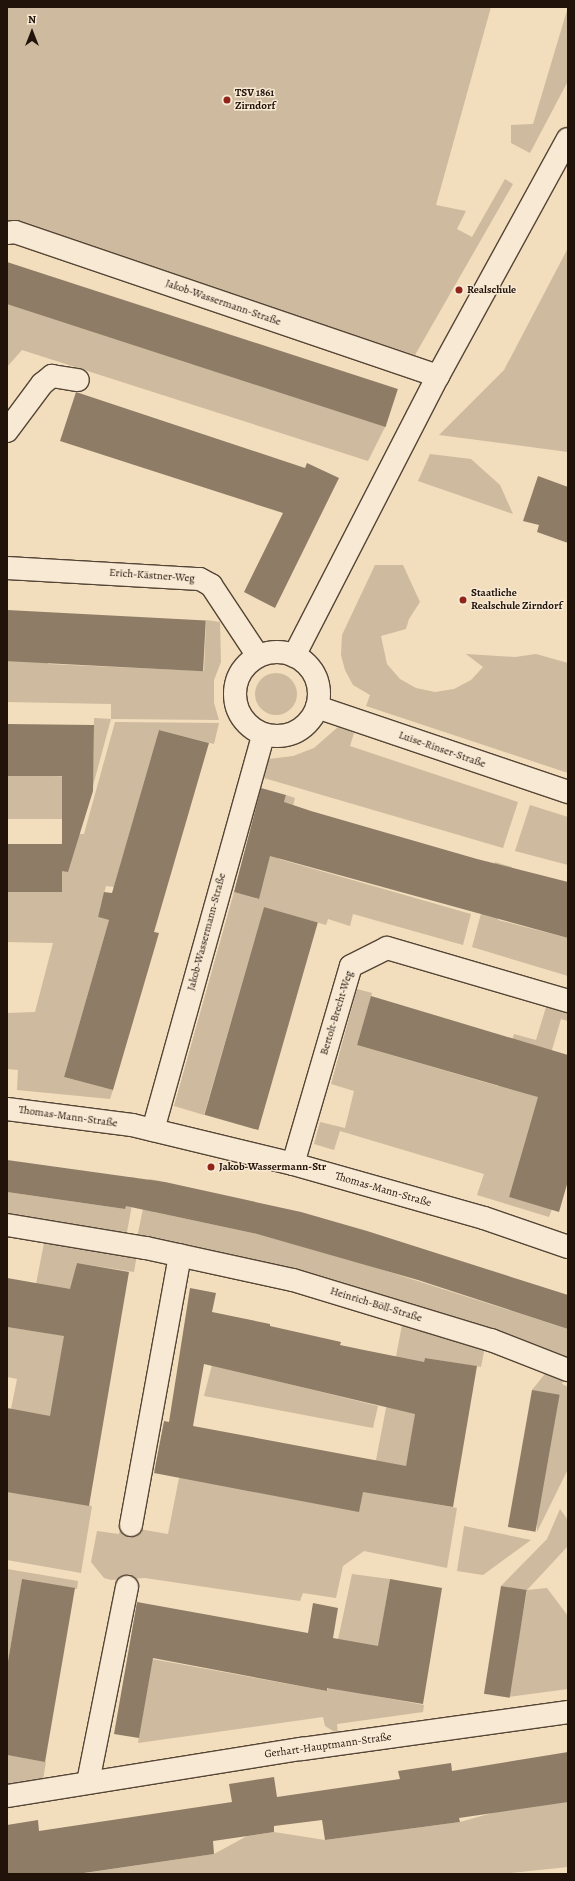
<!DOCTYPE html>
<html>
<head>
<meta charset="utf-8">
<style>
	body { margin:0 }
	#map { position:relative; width:575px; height:1881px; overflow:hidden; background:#f2ddbc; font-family:Alegreya,serif }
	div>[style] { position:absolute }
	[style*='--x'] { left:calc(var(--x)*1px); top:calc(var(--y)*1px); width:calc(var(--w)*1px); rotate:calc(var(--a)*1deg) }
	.green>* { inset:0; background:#ceba9e }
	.round { border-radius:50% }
	.building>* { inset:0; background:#8e7c67; transform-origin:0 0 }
	.roads { filter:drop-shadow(1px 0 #554536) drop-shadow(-1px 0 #554536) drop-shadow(0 1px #554536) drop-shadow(0 -1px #554536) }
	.minor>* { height:22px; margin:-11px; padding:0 11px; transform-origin:11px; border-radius:11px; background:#f7e9d3 }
	.minor>.ring { margin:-11px; padding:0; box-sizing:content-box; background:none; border:22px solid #f7e9d3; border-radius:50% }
	.dots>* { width:11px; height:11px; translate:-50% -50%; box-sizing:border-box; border:2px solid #f7e9d3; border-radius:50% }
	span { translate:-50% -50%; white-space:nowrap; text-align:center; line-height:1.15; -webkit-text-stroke:3px #f7e9d3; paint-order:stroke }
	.poi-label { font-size:11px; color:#21120a; font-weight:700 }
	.left { translate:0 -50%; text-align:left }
	.street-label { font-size:11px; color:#21120a }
	.frame { position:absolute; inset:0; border:8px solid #21120a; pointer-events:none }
	.north { position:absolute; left:12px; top:12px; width:40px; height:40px; -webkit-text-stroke:3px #f7e9d3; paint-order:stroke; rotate:0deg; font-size:11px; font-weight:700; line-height:16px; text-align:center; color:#21120a }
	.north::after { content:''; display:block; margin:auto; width:14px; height:18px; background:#21120a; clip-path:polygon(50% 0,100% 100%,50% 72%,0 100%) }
</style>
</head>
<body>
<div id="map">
	<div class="green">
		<div style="clip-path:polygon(7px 7px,491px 7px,436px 205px,466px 211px,457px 229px,472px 237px,505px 179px,513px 184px,415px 355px,7px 221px)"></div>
		<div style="clip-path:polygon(568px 7px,568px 81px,530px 153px,511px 143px,511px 125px,533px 124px)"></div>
		<div style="clip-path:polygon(568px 248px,568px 452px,439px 435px,504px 370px)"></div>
		<div style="clip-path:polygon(7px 302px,386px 425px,368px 461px,22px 350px,7px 367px)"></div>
		<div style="clip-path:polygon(430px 454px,471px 459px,500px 485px,513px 514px,418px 481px)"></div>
		<div style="clip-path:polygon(375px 565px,403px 565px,420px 602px,409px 619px,406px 629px,381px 636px,387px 664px,400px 679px,416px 688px,435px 692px,454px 689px,471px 680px,483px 667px,466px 654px,515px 657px,536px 654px,568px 663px,568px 773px,366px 706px,370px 695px,353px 685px,345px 670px,341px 655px,342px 635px)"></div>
		<div style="clip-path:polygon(206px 620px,220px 622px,221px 662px,214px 680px,214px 703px,219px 720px,111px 719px,84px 819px,7px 819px,7px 775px,93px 777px,94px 718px,111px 719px,111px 704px,7px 702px,7px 661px,48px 633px,48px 664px,204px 671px)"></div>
		<div class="round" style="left:255px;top:673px;width:42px;height:42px"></div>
		<div style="clip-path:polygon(115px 722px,219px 723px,214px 744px,159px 730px,114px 887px,106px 886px,98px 917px,109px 920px,64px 1077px,113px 1090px,110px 1099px,17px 1090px,18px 1070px,7px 1069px,7px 1013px,35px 1012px,53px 943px,7px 942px,7px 892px,61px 892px,62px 834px,84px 834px)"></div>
		<div style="clip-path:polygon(338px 727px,354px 733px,350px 746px,518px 802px,503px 848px,264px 778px,269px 759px,293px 756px,314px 748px)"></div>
		<div style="clip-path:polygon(286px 795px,295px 798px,279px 859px,471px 914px,463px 945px,353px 914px,350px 926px,328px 919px,326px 925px,264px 907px,204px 1115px,174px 1106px,234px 892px,258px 899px)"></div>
		<div style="clip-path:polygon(530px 805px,568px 817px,568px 865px,515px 851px)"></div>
		<div style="clip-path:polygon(495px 862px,512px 867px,498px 920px,568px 938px,568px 976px,472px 947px)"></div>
		<div style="clip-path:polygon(357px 989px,372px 993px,357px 1045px,498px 1086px,514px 1034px,536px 1040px,547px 1004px,568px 1010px,568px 1021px,561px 1019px,509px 1197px,552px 1209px,549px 1217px,477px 1195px,484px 1174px,340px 1131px,334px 1150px,314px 1144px,320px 1122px,345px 1128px,354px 1091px,331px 1084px)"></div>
		<div style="clip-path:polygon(130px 1177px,137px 1178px,126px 1237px,7px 1219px,7px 1192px,125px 1209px)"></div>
		<div style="clip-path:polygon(149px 1179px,161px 1181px,154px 1212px,257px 1234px,355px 1261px,568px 1329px,568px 1359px,528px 1342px,406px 1303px,137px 1238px)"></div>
		<div style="clip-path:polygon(45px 1238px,137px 1254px,134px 1272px,77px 1263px,73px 1286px,37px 1497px,92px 1506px,81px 1573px,7px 1560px,7px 1429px,17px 1379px,7px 1377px,7px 1327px,27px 1330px)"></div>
		<div style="clip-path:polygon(403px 1320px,485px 1347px,481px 1367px,425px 1358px,401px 1498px,457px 1508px,447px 1568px,364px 1551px,343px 1566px,336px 1598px,303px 1593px,300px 1601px,145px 1578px,111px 1580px,104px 1578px,91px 1562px,97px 1531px,119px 1534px,121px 1526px,168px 1534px,179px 1478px,376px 1460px)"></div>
		<div style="clip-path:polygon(212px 1365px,378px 1406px,373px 1428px,204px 1396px)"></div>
		<div style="clip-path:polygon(548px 1370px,564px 1378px,562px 1384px,568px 1387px,568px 1469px,537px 1532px,532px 1390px)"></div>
		<div style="clip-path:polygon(560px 1509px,568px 1520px,568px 1546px,527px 1590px,547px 1588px,568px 1616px,568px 1689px,508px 1697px,527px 1591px,501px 1586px,547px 1539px)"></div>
		<div style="clip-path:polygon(464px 1526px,531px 1540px,483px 1575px,457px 1571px)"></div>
		<div style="clip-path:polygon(7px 1569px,78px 1581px,77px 1589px,22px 1580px,7px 1667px)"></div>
		<div style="clip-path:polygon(352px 1574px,390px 1579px,370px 1695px,424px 1705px,423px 1712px,337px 1724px,338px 1734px,325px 1726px,323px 1717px,138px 1743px,152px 1659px,327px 1691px)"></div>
		<div style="clip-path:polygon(7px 1755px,46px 1762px,43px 1780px,7px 1785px)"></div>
		<div style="clip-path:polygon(568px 1792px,568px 1867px,502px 1874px,78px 1874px,214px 1854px,247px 1836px,274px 1832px,325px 1840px,460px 1822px)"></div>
	</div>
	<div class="building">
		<div style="left:7px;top:262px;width:411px;height:40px;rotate:18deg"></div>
		<div style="clip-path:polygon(76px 392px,305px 468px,307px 463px,339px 478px,275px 608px,244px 592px,283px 513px,60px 441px)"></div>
		<div style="clip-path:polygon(538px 476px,568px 487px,568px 543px,537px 532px,539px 525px,523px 521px)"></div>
		<div style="left:7px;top:610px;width:199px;height:51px;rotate:3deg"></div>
		<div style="clip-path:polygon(7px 724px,94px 725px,93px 791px,68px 872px,62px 871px,62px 776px,7px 776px)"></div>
		<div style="clip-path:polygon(159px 730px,209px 743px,154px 932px,159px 933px,113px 1090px,64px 1077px,109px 920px,98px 917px,104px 892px,112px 893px)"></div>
		<div style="clip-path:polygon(261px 788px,286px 795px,284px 802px,311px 811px,477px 859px,568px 882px,568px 938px,270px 856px,259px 899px,234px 892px)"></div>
		<div style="left:7px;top:844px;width:55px;height:48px"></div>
		<div style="left:264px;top:907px;width:56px;height:216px;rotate:16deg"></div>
		<div style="clip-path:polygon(371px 996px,568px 1055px,568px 1181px,559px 1212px,509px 1197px,538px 1097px,357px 1045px)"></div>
		<div style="clip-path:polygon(7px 1160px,165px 1182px,301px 1212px,367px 1231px,568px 1295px,568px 1329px,418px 1280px,257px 1234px,126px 1206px,125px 1209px,7px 1192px)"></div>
		<div style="clip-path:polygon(77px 1263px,129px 1272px,89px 1506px,7px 1492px,7px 1408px,50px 1416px,64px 1336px,7px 1327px,7px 1278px,70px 1289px)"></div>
		<div style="clip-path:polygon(evenodd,190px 1288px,216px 1293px,212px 1312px,270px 1324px,270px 1326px,341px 1342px,340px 1345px,364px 1350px,424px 1362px,425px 1358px,477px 1366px,453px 1507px,363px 1492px,359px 1512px,154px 1473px,164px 1421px,169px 1422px,190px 1288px,204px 1364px,415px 1414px,406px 1466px,193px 1426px,204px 1364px)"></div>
		<div style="left:532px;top:1390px;width:28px;height:139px;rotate:10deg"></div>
		<div style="clip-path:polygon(22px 1579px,75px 1588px,45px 1762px,7px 1755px,7px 1667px)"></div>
		<div style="clip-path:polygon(390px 1579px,442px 1588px,423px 1704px,327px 1688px,327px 1691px,153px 1658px,139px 1738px,114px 1734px,137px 1602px,308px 1633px,313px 1603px,338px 1608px,333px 1638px,378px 1646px)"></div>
		<div style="left:501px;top:1586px;width:26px;height:109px;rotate:9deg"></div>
		<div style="clip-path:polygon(568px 1752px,568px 1802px,459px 1818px,460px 1822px,325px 1840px,322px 1820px,274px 1826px,274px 1832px,213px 1841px,214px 1854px,77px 1874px,7px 1874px,7px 1825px,38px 1820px,39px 1831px,232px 1802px,229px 1784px,274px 1777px,277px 1797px,400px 1779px,398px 1771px,451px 1763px,452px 1771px)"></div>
	</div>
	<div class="roads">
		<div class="minor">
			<div style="--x:7;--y:233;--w:8;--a:-7"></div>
			<div style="--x:15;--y:232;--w:447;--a:18.8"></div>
			<div style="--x:7;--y:431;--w:59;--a:-53.3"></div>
			<div style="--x:42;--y:384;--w:13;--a:-39"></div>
			<div style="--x:52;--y:376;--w:26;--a:9"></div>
			<div style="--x:7;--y:568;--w:193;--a:3.3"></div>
			<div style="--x:200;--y:579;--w:13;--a:29"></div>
			<div style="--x:211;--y:585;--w:85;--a:56.5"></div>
			<div class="ring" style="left:235px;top:652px;width:62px;height:62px"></div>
			<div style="--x:294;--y:656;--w:315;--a:-62.8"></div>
			<div style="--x:438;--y:376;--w:270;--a:-61.3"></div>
			<div style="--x:317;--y:707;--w:265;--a:18.7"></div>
			<div style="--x:7;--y:1109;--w:126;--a:7.3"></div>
			<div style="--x:132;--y:1125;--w:166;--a:13.6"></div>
			<div style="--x:293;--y:1164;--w:198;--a:15.8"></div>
			<div style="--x:484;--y:1218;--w:89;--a:19"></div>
			<div style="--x:153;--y:1130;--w:410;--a:-74.4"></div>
			<div style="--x:293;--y:1164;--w:206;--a:-73.7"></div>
			<div style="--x:351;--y:966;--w:40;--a:-26.6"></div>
			<div style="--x:387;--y:948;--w:189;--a:16.3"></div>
			<div style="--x:7;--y:1225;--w:141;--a:9.4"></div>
			<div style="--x:146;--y:1248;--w:150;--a:12.3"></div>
			<div style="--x:293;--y:1280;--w:207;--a:16.9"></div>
			<div style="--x:491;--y:1340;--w:83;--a:21.3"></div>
			<div style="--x:131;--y:1525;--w:274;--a:-79.7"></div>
			<div style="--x:88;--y:1782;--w:199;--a:-78.7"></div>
			<div style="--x:7;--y:1796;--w:299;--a:-9.1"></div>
			<div style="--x:302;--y:1749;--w:269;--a:-7.9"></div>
		</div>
	</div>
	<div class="dots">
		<div style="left:227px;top:100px;background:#8f2418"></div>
		<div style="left:459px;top:290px;background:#8f2418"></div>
		<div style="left:463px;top:600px;background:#8f2418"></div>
		<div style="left:211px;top:1167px;background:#8f2418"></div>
	</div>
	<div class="poi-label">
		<span class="left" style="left:235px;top:100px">TSV 1861<br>Zirndorf</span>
		<span class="left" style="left:467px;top:290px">Realschule</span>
		<span class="left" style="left:471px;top:600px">Staatliche<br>Realschule Zirndorf</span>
		<span class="left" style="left:219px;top:1167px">Jakob-Wassermann-Str</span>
	</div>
	<div class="street-label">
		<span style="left:223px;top:303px;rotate:19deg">Jakob-Wassermann-Straße</span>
		<span style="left:152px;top:576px;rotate:4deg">Erich-Kästner-Weg</span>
		<span style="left:442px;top:750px;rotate:19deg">Luise-Rinser-Straße</span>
		<span style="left:207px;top:932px;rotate:-75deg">Jakob-Wassermann-Straße</span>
		<span style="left:337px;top:1013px;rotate:-73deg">Bertolt-Brecht-Weg</span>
		<span style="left:68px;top:1117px;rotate:8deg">Thomas-Mann-Straße</span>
		<span style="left:383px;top:1190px;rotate:16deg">Thomas-Mann-Straße</span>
		<span style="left:376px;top:1305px;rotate:17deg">Heinrich-Böll-Straße</span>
		<span style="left:328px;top:1746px;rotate:-8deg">Gerhart-Hauptmann-Straße</span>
	</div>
	<div class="frame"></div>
	<div class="north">N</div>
</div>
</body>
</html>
